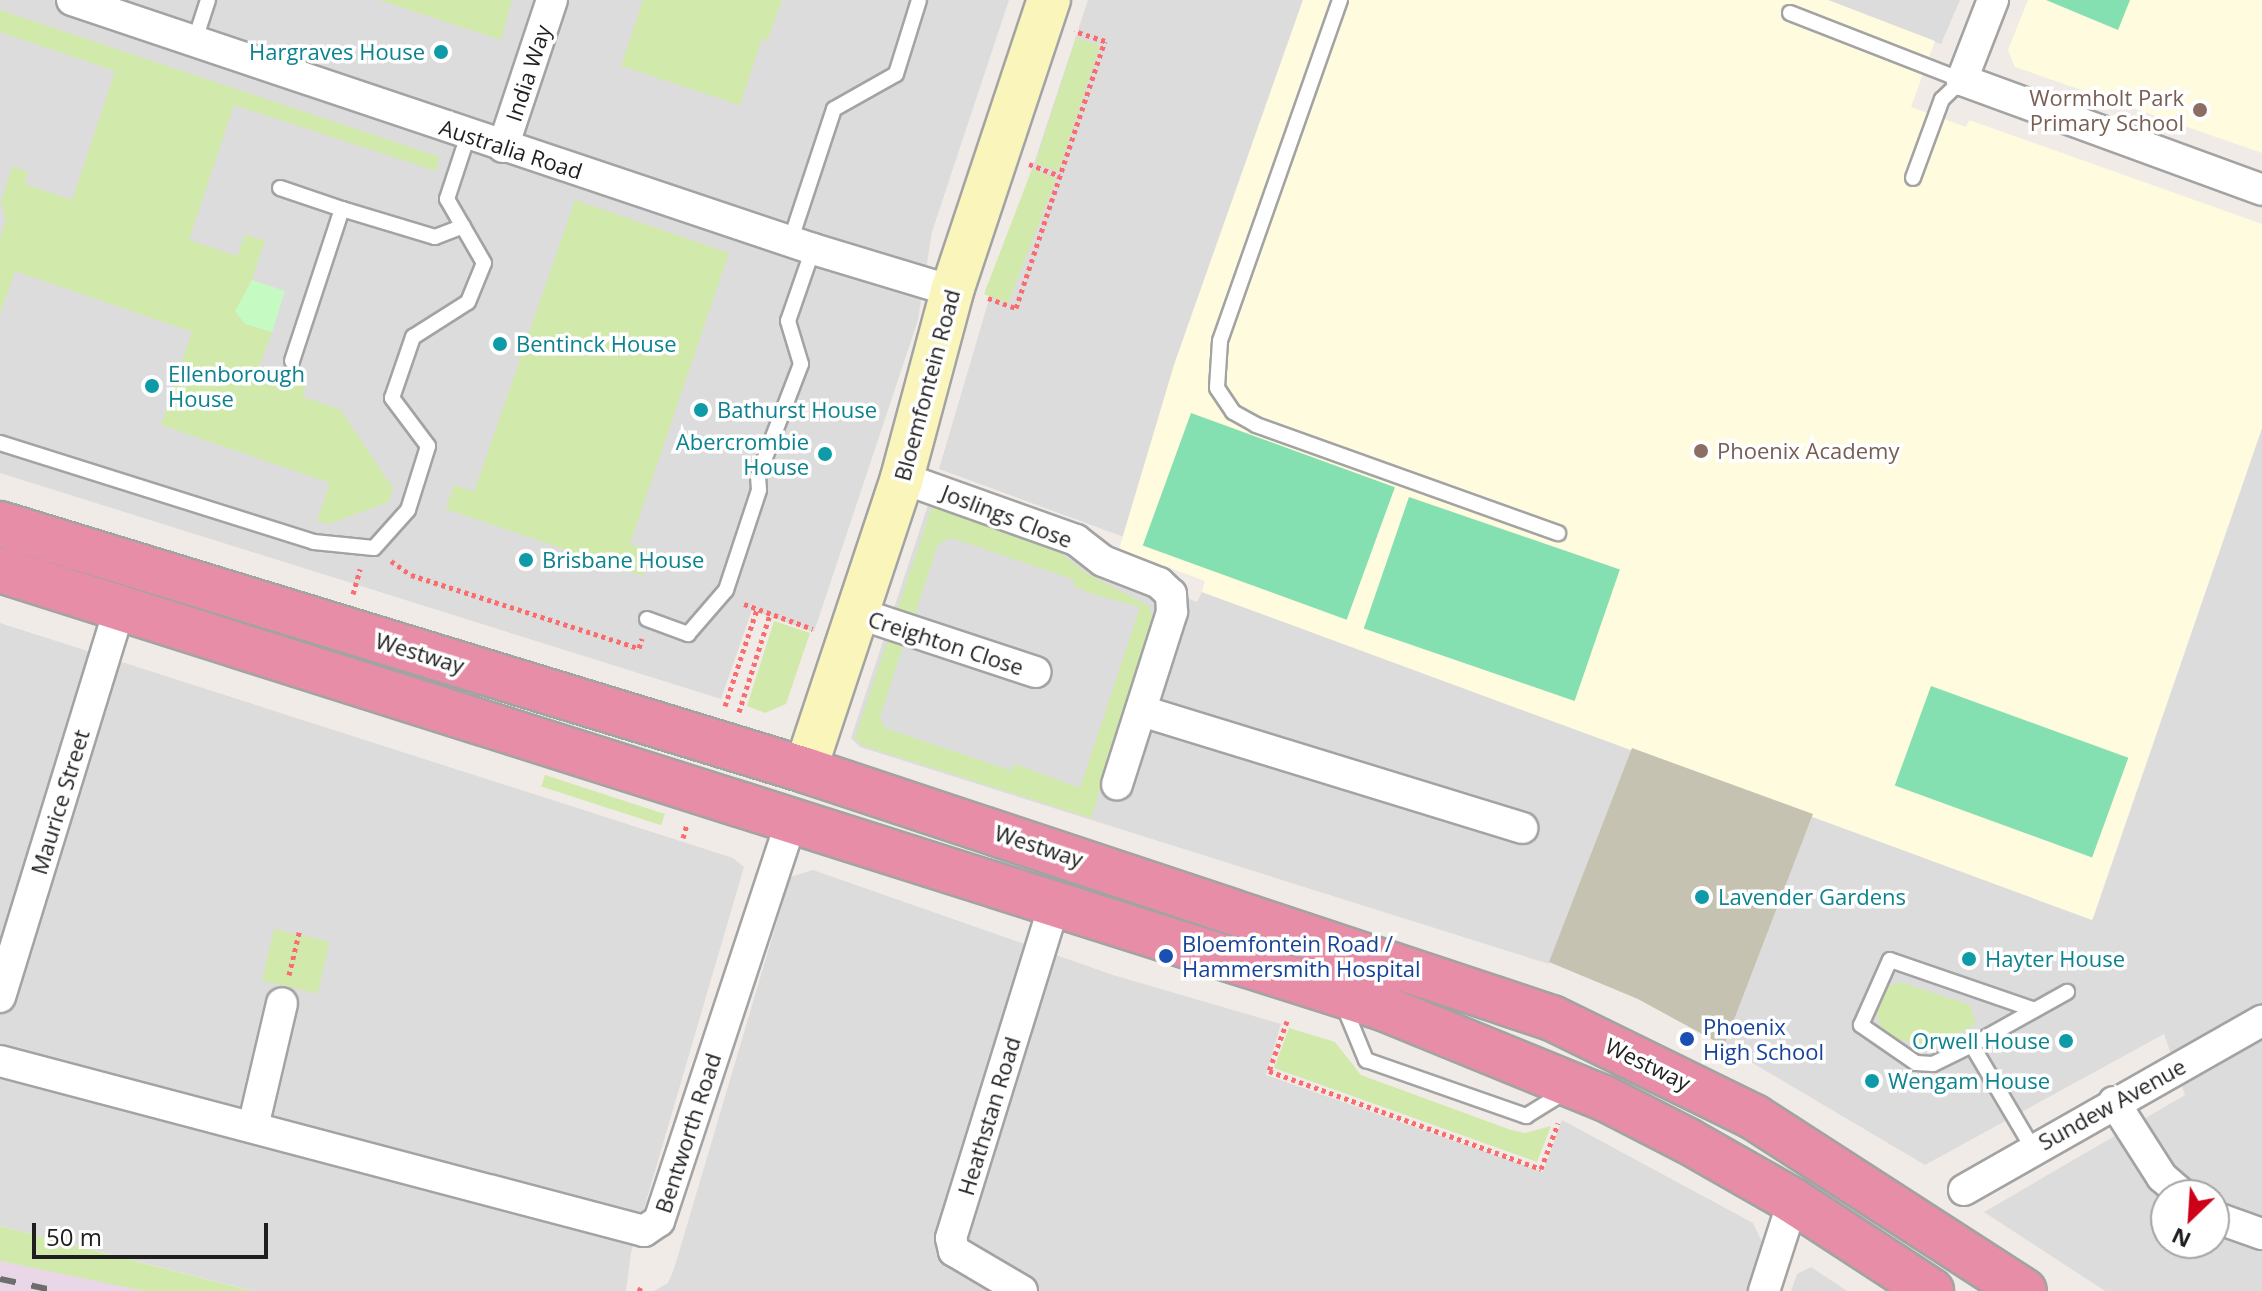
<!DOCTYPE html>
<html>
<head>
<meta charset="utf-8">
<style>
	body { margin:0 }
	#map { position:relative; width:2262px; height:1291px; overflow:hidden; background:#f0ebe6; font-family:"Open Sans",sans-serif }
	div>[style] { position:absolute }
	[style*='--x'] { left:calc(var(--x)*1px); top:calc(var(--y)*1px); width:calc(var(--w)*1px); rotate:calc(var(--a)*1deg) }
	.residential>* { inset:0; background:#dddcdc }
	.industrial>* { inset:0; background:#e9d7e8 }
	.education>* { inset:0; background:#fffbdf }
	.construction>* { inset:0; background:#c5c2b1 }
	.grass>* { inset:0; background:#d1eaac; transform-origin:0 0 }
	.park>* { inset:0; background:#c5fac3 }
	.pitch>* { inset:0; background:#84dfb1; transform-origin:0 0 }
	.path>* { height:5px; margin-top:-2.5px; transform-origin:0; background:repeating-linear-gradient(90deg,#fa6d6e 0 4px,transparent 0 8px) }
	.roads { filter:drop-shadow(2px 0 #a3a3a3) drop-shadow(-2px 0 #a3a3a3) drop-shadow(0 2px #a3a3a3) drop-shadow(0 -2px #a3a3a3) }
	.lane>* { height:14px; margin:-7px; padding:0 7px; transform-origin:7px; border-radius:7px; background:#fff }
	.street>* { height:30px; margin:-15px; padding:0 15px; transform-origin:15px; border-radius:15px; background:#fff }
	.secondary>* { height:42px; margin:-21px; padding:0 21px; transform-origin:21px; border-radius:21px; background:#faf5ba }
	.highway>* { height:44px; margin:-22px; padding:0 22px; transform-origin:22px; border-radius:22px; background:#e78da8 }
	.rail>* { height:6px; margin-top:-3px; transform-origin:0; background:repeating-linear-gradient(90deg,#6d6d6d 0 16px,transparent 0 32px) }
	.dots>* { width:22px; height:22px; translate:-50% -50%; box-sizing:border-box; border:4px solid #fff; border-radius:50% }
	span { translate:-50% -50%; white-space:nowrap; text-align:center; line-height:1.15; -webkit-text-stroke:7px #fff; paint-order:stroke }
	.culture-label { font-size:22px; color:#0d838f }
	.right { translate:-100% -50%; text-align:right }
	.left { translate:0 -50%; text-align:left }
	.street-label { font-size:22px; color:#1f1f1f }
	.education-label { font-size:22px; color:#785e54 }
	.transit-label { font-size:22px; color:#164399 }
	.north { position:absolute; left:2150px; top:1179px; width:80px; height:80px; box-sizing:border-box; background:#fff; border:2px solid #a5a5a5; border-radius:50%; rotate:205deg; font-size:22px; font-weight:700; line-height:32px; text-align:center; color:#1f1f1f }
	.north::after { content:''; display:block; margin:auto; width:28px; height:36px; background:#ce0018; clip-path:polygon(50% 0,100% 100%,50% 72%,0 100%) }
	.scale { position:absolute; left:32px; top:1223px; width:236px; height:36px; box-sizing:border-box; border:4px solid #1f1f1f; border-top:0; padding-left:10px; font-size:24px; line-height:28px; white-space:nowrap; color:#1f1f1f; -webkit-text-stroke:6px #fff; paint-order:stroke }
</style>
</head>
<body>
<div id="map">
	<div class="residential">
		<div style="clip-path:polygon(0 0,1009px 0,932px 232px,918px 320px,814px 632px,752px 610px,721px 699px,0 473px)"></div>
		<div style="clip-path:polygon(1088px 0,1303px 0,1174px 365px,1124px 537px,939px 469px,990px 296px)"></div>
		<div style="clip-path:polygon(1828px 0,1960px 0,1941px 44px)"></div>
		<div style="clip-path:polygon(evenodd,2262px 428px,2262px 1291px,2105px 1291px,1984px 1212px,2185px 1095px,2164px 1034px,1925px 1165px,1724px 1046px,1813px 814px,2093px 919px,2262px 428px,2166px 1195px,2214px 1195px,2214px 1243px,2166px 1243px,2166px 1195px)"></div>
		<div style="clip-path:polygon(930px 499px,1197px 602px,1202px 592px,1632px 748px,1549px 964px,860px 747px,851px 738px)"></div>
		<div style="clip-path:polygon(0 623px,733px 858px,744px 867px,631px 1253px,626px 1291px,253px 1291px,0 1226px)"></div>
		<div style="clip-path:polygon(813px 870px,1113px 975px,1281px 1024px,1266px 1075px,1543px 1172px,1562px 1120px,1753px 1223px,1763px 1244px,1748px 1291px,654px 1291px,668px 1283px,674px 1269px,790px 877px)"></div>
		<div style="clip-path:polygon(1811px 1267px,1847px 1291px,1791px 1291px,1797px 1274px)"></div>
	</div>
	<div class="industrial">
		<div style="clip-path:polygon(0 1261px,80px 1276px,144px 1291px,0 1291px)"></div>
	</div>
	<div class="education">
		<div style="clip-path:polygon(1303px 0,1828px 0,1935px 41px,1911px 107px,1966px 127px,1969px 120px,2262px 224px,2262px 428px,2092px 920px,1202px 592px,1205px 581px,1119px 549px,1174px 365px)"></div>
		<div style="clip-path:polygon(2028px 0,2262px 0,2262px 153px,2015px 67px,2008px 50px)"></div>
	</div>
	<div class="construction">
		<div style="clip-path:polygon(1632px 748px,1813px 814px,1724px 1046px,1638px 999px,1549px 962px)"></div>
	</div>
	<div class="grass">
		<div style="clip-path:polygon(379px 0,512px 0,501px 40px)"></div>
		<div style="clip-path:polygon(643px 0,782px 0,768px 40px,762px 39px,740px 105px,621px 66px)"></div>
		<div style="clip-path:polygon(0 10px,440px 157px,436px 171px,234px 105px,189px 240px,237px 256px,245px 235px,265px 240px,247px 295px,246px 324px,272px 332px,259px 367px,306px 385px,303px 397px,341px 410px,393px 488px,389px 502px,328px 524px,317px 521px,330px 483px,161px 425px,192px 332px,15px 271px,0 314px,0 238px,6px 220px,1px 203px,12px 166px,28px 172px,25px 184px,72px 200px,115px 71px,0 32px)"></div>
		<div style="left:1076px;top:38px;width:25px;height:132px;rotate:18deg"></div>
		<div style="left:1032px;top:169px;width:26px;height:134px;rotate:21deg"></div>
		<div style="clip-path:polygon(575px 200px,729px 253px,630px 544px,651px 551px,643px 576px,446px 509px,454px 485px,474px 492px)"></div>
		<div style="clip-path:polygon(933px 504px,1054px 548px,1086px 573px,1149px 606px,1154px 623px,1091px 818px,861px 745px,855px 737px,888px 639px,904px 643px,880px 717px,885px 728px,1012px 771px,1015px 764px,1080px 788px,1140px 607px,1093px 594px,1073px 586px,1075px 580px,952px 538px,938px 544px,913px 620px,896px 613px)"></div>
		<div style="clip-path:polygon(774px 621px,810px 633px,786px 704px,765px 713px,747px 706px)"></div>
		<div style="left:545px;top:775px;width:126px;height:12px;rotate:18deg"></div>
		<div style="left:274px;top:929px;width:57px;height:53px;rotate:13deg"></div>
		<div style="clip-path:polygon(1900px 982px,1970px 1005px,1976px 1024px,1932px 1048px,1897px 1039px,1881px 1027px,1875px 1008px,1883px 989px)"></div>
		<div style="clip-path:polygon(1289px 1028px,1335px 1042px,1361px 1075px,1511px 1130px,1525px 1133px,1551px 1126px,1537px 1162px,1274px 1068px)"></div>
		<div style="clip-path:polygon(0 1226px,147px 1264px,252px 1291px,144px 1291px,0 1261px)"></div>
	</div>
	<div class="park">
		<div style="clip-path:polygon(252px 280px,285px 291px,272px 332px,245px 324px,235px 311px)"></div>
	</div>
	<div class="pitch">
		<div style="clip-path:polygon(2046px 0,2130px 0,2118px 30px)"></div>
		<div style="left:1191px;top:413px;width:217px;height:141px;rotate:20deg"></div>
		<div style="left:1409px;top:497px;width:223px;height:139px;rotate:19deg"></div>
		<div style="left:1931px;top:686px;width:210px;height:106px;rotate:20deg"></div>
	</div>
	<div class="path">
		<div style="--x:1029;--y:164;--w:33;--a:21"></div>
		<div style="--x:988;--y:298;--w:30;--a:20"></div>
		<div style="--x:1016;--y:308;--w:281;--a:-71.6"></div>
		<div style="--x:1105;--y:41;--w:32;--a:-162"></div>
		<div style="--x:391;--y:561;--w:24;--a:35"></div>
		<div style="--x:411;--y:575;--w:239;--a:17.8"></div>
		<div style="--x:639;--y:648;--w:10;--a:-73"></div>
		<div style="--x:353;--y:594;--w:26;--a:-74"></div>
		<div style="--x:744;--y:604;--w:73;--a:19.9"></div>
		<div style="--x:725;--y:706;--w:102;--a:-71.7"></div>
		<div style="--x:739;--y:712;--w:103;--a:-72.4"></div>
		<div style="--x:683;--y:838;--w:15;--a:-74"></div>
		<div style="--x:289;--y:975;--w:47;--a:-76.6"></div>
		<div style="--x:1287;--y:1021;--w:53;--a:109.8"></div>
		<div style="--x:1269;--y:1071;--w:289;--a:19.8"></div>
		<div style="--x:1541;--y:1169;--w:49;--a:-69.7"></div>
		<div style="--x:639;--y:1291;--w:4;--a:-63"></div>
	</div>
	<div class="roads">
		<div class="lane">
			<div style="--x:1340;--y:0;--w:361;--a:109.4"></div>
			<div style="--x:1220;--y:341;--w:47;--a:93.7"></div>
			<div style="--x:1217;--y:388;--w:29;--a:56"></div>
			<div style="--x:1233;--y:412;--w:26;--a:29"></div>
			<div style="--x:1256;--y:425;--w:321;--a:19.7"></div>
			<div style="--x:1790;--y:13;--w:185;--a:21.3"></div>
			<div style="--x:1962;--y:80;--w:28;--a:136"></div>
			<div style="--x:1942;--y:99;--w:84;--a:110.2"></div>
			<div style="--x:194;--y:43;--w:45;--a:-72"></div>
			<div style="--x:280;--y:188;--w:65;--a:18.7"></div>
			<div style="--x:790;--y:242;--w:140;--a:-71.7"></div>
			<div style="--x:834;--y:109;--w:71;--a:-29.4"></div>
			<div style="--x:896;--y:74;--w:77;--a:-72.7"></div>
			<div style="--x:292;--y:361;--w:160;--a:-71.8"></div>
			<div style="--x:342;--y:209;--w:97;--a:16.8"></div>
			<div style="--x:435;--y:237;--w:30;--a:-21"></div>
			<div style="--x:0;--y:443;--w:329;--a:17.5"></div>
			<div style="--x:314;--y:542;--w:60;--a:5.7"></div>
			<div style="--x:374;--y:548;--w:51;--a:-48.2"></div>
			<div style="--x:408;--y:510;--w:67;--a:-72.6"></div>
			<div style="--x:428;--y:446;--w:60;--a:-126.9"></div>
			<div style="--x:392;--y:398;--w:65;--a:-71"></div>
			<div style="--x:413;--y:337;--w:65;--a:-32.5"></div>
			<div style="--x:468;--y:302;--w:42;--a:-67.7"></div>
			<div style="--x:484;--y:263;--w:74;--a:-120"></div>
			<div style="--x:447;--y:199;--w:67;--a:-71.8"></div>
			<div style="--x:647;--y:619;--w:44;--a:20.1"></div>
			<div style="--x:688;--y:634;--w:58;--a:-49.2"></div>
			<div style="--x:726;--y:590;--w:105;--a:-71.7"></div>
			<div style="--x:759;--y:490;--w:14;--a:-94"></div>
			<div style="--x:758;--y:476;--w:120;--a:-69"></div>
			<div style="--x:801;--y:364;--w:45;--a:-106.8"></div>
			<div style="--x:788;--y:321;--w:76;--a:-70.9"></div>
			<div style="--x:1343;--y:1004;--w:61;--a:67.7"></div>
			<div style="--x:1366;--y:1060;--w:170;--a:19.3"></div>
			<div style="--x:1526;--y:1116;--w:49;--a:-31.8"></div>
			<div style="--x:1972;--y:1045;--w:43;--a:154"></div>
			<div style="--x:1933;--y:1064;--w:17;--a:-177"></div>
			<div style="--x:1916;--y:1063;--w:67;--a:-145.4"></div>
			<div style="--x:1861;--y:1025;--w:71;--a:-66"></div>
			<div style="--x:1890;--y:960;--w:153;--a:19"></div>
			<div style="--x:2032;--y:1147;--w:118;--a:-120.5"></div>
			<div style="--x:1972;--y:1045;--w:109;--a:-29.2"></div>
		</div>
		<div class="street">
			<div style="--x:72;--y:0;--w:782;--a:18.57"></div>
			<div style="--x:813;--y:249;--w:145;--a:16.8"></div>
			<div style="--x:1993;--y:0;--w:86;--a:111.2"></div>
			<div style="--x:1962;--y:80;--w:320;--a:20.1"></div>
			<div style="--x:503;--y:147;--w:155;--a:-71.6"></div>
			<div style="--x:902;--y:478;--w:185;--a:19.6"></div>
			<div style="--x:1076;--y:540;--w:34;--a:38"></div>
			<div style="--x:1103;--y:561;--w:60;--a:21.4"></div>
			<div style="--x:1159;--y:583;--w:16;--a:43"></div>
			<div style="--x:1171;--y:594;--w:18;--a:87"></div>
			<div style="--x:1172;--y:612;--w:181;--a:107.7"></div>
			<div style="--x:857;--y:613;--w:188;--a:18.3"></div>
			<div style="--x:1142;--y:711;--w:398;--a:17.1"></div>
			<div style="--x:0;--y:997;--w:408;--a:-72.9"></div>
			<div style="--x:0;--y:1061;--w:666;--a:14.79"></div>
			<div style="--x:644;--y:1231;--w:18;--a:-34"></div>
			<div style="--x:659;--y:1221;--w:418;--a:-71.7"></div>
			<div style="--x:2114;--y:1102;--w:89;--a:57.4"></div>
			<div style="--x:2162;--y:1177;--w:28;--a:41"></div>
			<div style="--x:253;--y:1127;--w:127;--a:-76.8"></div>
			<div style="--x:1964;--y:1190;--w:343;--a:-29.6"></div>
			<div style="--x:2214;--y:1217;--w:51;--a:19.5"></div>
			<div style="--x:1022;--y:1291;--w:79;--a:-149.5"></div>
			<div style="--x:954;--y:1251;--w:13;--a:-103"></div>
			<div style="--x:951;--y:1238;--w:348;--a:-72.8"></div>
			<div style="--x:1764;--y:1291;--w:95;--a:-72.1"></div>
		</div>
		<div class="secondary">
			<div style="--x:805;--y:770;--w:308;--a:-71.6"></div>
			<div style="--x:902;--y:478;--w:194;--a:-75"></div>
			<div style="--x:952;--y:291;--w:307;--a:-71.6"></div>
		</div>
		<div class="highway">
			<div style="--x:0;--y:524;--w:842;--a:16.99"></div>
			<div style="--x:805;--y:770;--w:787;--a:18.37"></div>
			<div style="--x:1552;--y:1018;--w:225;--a:26.1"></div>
			<div style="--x:1754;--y:1117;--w:321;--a:32.8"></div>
			<div style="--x:0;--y:570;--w:1451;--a:17.57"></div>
			<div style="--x:1383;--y:1008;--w:239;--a:22.2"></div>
			<div style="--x:1604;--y:1098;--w:94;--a:27.1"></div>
			<div style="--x:1688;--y:1141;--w:121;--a:29.7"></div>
			<div style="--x:1793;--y:1201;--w:165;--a:33.1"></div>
		</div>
	</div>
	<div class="rail">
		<div style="--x:0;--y:1279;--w:58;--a:11.9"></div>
	</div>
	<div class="dots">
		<div style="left:441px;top:52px;background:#0f9aa8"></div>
		<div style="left:2200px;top:110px;background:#8d6e63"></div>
		<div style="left:500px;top:344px;background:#0f9aa8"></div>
		<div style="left:152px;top:386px;background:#0f9aa8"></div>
		<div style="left:701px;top:410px;background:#0f9aa8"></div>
		<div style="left:1701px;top:451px;background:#8d6e63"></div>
		<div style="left:825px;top:454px;background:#0f9aa8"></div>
		<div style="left:526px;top:560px;background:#0f9aa8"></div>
		<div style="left:1702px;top:897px;background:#0f9aa8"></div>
		<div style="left:1166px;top:956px;background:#1a4fb4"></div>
		<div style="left:1969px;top:959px;background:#0f9aa8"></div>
		<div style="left:1687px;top:1039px;background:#1a4fb4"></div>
		<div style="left:2066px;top:1041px;background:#0f9aa8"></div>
		<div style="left:1872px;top:1081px;background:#0f9aa8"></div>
	</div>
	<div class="culture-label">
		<span class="right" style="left:425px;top:52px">Hargraves House</span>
		<span class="left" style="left:516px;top:344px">Bentinck House</span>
		<span class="left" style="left:168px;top:386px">Ellenborough<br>House</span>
		<span class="left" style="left:717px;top:410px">Bathurst House</span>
		<span class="right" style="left:809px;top:454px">Abercrombie<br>House</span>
		<span class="left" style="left:542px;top:560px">Brisbane House</span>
		<span class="left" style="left:1718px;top:897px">Lavender Gardens</span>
		<span class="left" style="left:1985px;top:959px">Hayter House</span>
		<span class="right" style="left:2050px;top:1041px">Orwell House</span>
		<span class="left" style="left:1888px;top:1081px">Wengam House</span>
	</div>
	<div class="street-label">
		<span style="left:528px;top:73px;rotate:-72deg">India Way</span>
		<span style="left:511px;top:149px;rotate:18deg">Australia Road</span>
		<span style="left:927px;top:385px;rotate:-75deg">Bloemfontein Road</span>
		<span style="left:1007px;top:516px;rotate:21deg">Joslings Close</span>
		<span style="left:946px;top:643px;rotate:18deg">Creighton Close</span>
		<span style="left:420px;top:653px;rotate:17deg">Westway</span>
		<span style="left:60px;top:802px;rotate:-73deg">Maurice Street</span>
		<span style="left:1039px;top:846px;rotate:18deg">Westway</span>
		<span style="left:1648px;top:1064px;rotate:26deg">Westway</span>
		<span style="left:2112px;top:1104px;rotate:-29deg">Sundew Avenue</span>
		<span style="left:989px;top:1116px;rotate:-73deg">Heathstan Road</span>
		<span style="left:688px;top:1133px;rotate:-72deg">Bentworth Road</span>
	</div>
	<div class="education-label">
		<span class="right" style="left:2184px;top:110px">Wormholt Park<br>Primary School</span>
		<span class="left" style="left:1717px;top:451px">Phoenix Academy</span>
	</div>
	<div class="transit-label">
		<span class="left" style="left:1182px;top:956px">Bloemfontein Road /<br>Hammersmith Hospital</span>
		<span class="left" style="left:1703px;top:1039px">Phoenix<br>High School</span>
	</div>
	<div class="north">N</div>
	<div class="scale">50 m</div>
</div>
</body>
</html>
